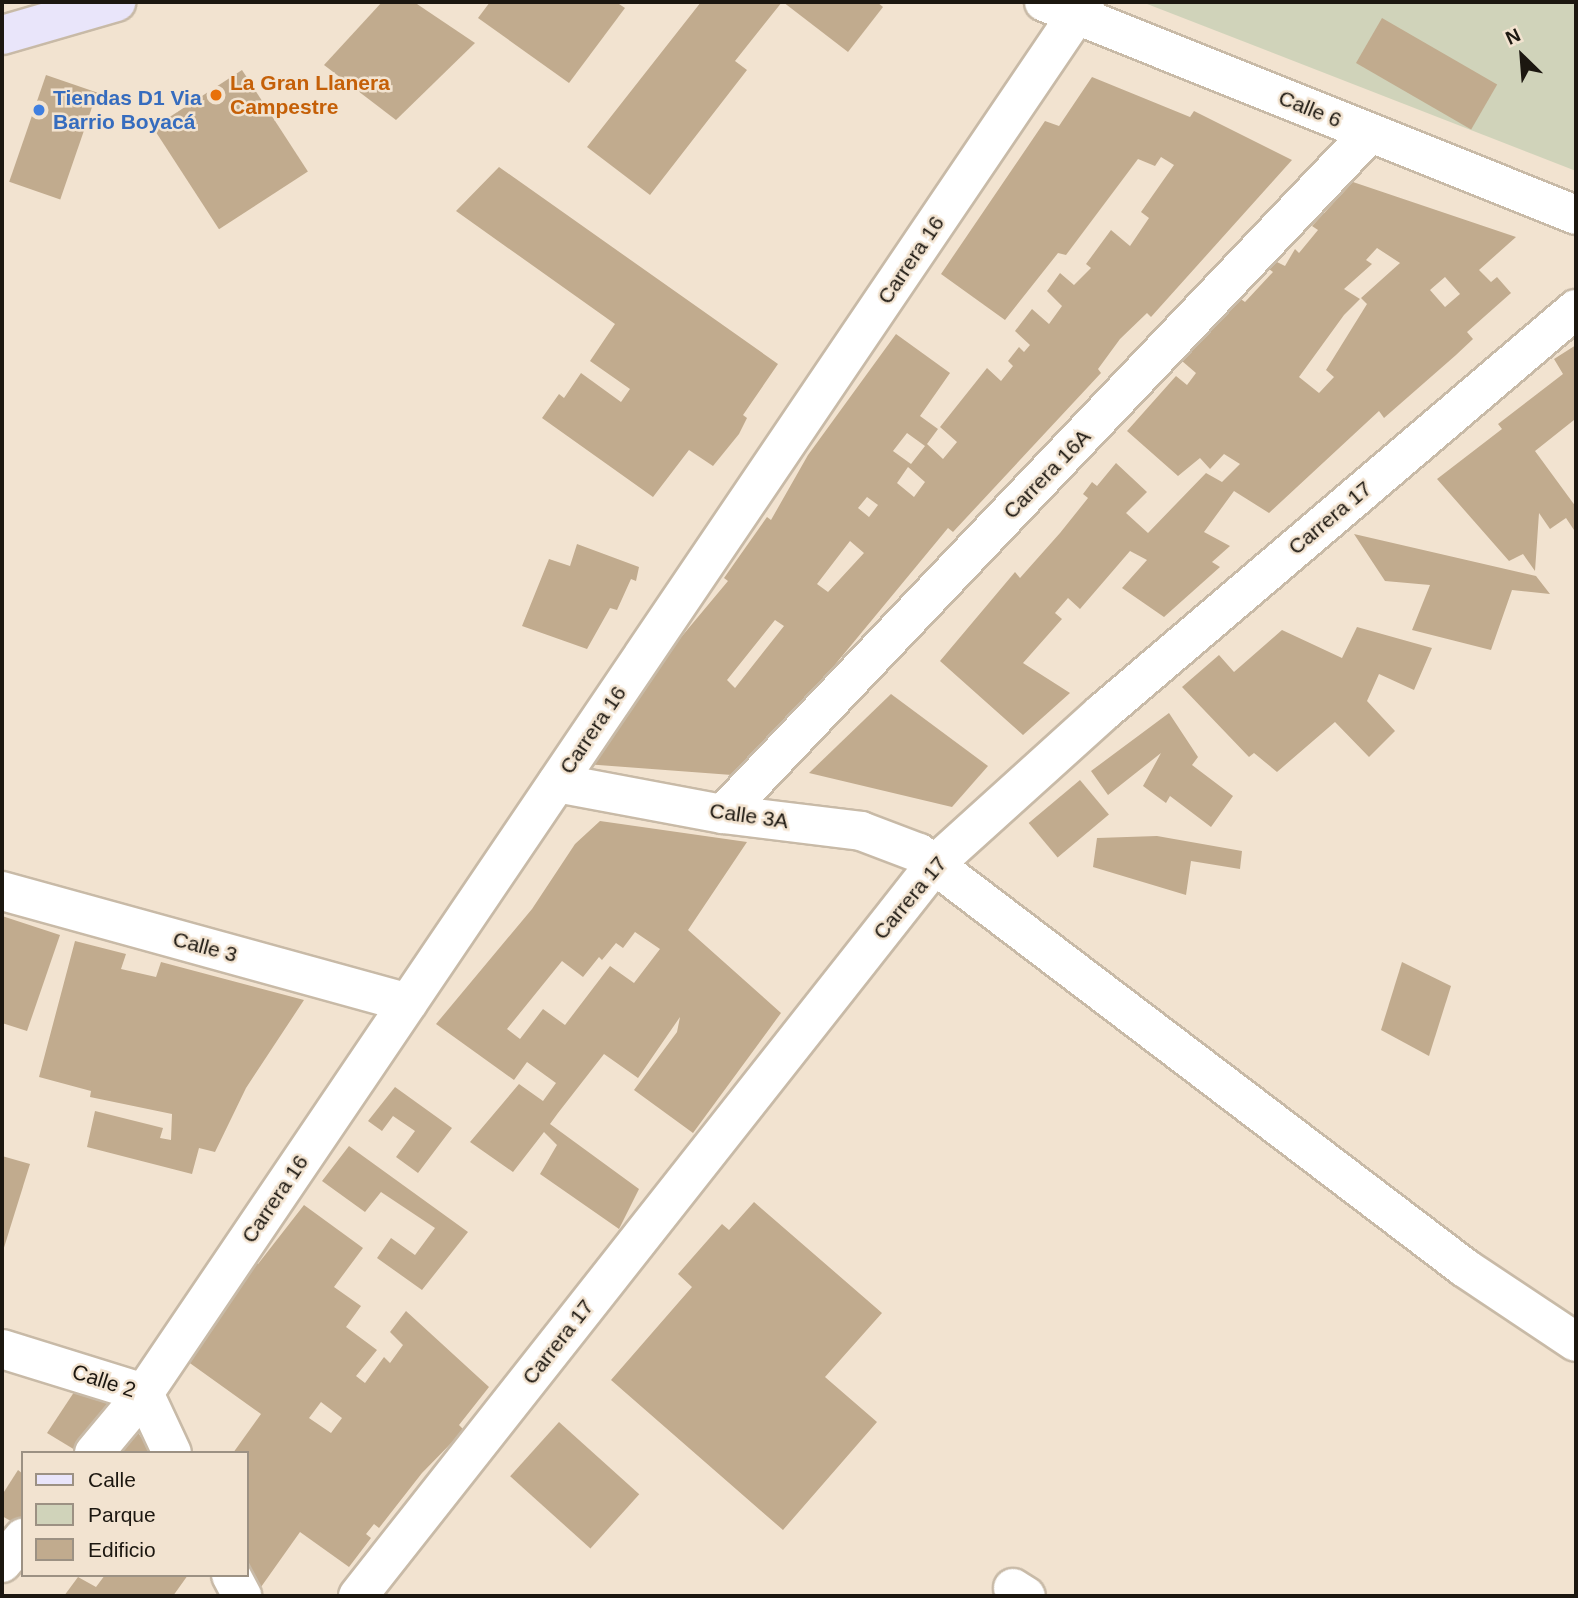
<!DOCTYPE html>
<html>
<head>
<meta charset="utf-8">
<style>
	body { margin:0 }
	#map { position:relative; width:1578px; height:1598px; overflow:hidden; background:#f2e3d0; font-family:Helvetica,sans-serif }
	div>[style] { position:absolute }
	[style*='--x'] { left:calc(var(--x)*1px); top:calc(var(--y)*1px); width:calc(var(--w)*1px); rotate:calc(var(--a)*1deg) }
	.green>* { inset:0; background:#d0d3ba }
	.building>* { inset:0; background:#c1ab8e; transform-origin:0 0 }
	.roads { filter:drop-shadow(2px 0 #c8baa7) drop-shadow(-2px 0 #c8baa7) drop-shadow(0 2px #c8baa7) drop-shadow(0 -2px #c8baa7) }
	.minor>* { height:38px; margin:-19px; padding:0 19px; transform-origin:19px; border-radius:19px; background:#fff }
	.secondary>* { height:38px; margin:-19px; padding:0 19px; transform-origin:19px; border-radius:19px; background:#e9e5fa }
	.dots>* { width:19px; height:19px; translate:-50% -50%; box-sizing:border-box; border:4px solid #f2e3d0; border-radius:50% }
	span { translate:-50% -50%; white-space:nowrap; text-align:center; line-height:1.15; -webkit-text-stroke:5px #f2e3d0; paint-order:stroke }
	.food-label { font-size:21px; color:#c56008; font-weight:700 }
	.left { translate:0 -50%; text-align:left }
	.shop-label { font-size:21px; color:#366cbe; font-weight:700 }
	.street-label { font-size:21px; color:#1c1710 }
	.frame { position:absolute; inset:0; border:4px solid #1c1710; pointer-events:none }
	.legend { position:absolute; left:21px; top:1451px; width:228px; height:126px; box-sizing:border-box; background:#f2e3d0; border:2px solid #9c9183; margin:0; padding:9px 12px; list-style:none; font-size:21px; color:#1c1710 }
	.legend li { display:flex; align-items:center; gap:14px; height:35px }
	.legend b { width:35px; border:2px solid #9c9183 }
	.north { position:absolute; left:1487px; top:21px; width:70px; height:70px; -webkit-text-stroke:5px #f2e3d0; paint-order:stroke; rotate:335deg; font-size:19px; font-weight:700; line-height:28px; text-align:center; color:#1c1710 }
	.north::after { content:''; display:block; margin:auto; width:24px; height:32px; background:#1c1710; clip-path:polygon(50% 0,100% 100%,50% 72%,0 100%) }
</style>
</head>
<body>
<div id="map">
	<div class="green">
		<div style="clip-path:polygon(1142px 2px,1576px 2px,1576px 171px)"></div>
	</div>
	<div class="building">
		<div style="clip-path:polygon(382px 2px,414px 2px,475px 43px,396px 120px,324px 65px)"></div>
		<div style="clip-path:polygon(490px 2px,616px 2px,625px 8px,569px 83px,478px 18px)"></div>
		<div style="clip-path:polygon(701px 2px,782px 2px,735px 61px,747px 70px,650px 195px,587px 147px)"></div>
		<div style="clip-path:polygon(783px 2px,877px 2px,883px 7px,848px 52px)"></div>
		<div style="left:1382px;top:18px;width:133px;height:52px;rotate:30deg"></div>
		<div style="left:242px;top:70px;width:121px;height:106px;rotate:57deg"></div>
		<div style="left:46px;top:75px;width:54px;height:113px;rotate:19deg"></div>
		<div style="clip-path:polygon(evenodd,1092px 77px,1190px 117px,1194px 111px,1292px 160px,1151px 317px,1147px 313px,1120px 339px,1098px 369px,1101px 373px,953px 532px,948px 528px,781px 730px,778px 726px,732px 775px,585px 764px,641px 693px,637px 690px,728px 581px,724px 578px,767px 517px,771px 520px,808px 455px,896px 334px,950px 373px,920px 416px,938px 429px,927px 444px,943px 459px,957px 442px,940px 427px,987px 368px,1001px 381px,1013px 366px,1008px 361px,1019px 347px,1024px 352px,1030px 345px,1015px 331px,1032px 309px,1049px 324px,1062px 306px,1047px 291px,1060px 273px,1074px 285px,1091px 268px,1086px 264px,1111px 230px,1130px 246px,1149px 218px,1141px 212px,1174px 165px,1161px 157px,1155px 166px,1138px 159px,1066px 255px,1058px 253px,1005px 320px,941px 274px,1045px 121px,1059px 126px,1092px 77px,907px 433px,925px 446px,911px 464px,893px 451px,907px 433px,1092px 77px,908px 467px,925px 482px,914px 497px,897px 483px,908px 467px,1092px 77px,867px 497px,878px 505px,869px 517px,858px 508px,867px 497px,1092px 77px,850px 541px,864px 553px,828px 592px,817px 584px,850px 541px,1092px 77px,775px 620px,784px 626px,735px 688px,727px 680px,775px 620px)"></div>
		<div style="clip-path:polygon(499px 167px,778px 364px,743px 415px,747px 418px,739px 434px,713px 466px,689px 450px,653px 497px,542px 418px,559px 394px,564px 398px,581px 373px,621px 402px,630px 389px,590px 361px,615px 324px,456px 211px)"></div>
		<div style="clip-path:polygon(evenodd,1353px 182px,1516px 237px,1479px 270px,1491px 282px,1497px 277px,1511px 293px,1467px 332px,1473px 339px,1456px 355px,1384px 418px,1379px 411px,1269px 513px,1234px 491px,1204px 532px,1230px 546px,1212px 562px,1220px 567px,1164px 617px,1122px 588px,1147px 560px,1130px 551px,1080px 609px,1068px 598px,1055px 613px,1062px 619px,1023px 663px,1070px 693px,1023px 735px,940px 661px,1015px 572px,1020px 578px,1060px 533px,1088px 498px,1083px 494px,1092px 482px,1097px 486px,1116px 463px,1147px 492px,1126px 513px,1148px 533px,1206px 473px,1222px 482px,1240px 464px,1224px 454px,1210px 469px,1200px 458px,1178px 476px,1127px 431px,1176px 376px,1187px 385px,1196px 373px,1182px 361px,1215px 319px,1235px 295px,1245px 302px,1273px 272px,1269px 269px,1275px 261px,1285px 266px,1295px 249px,1299px 253px,1318px 230px,1312px 226px,1353px 182px,1377px 248px,1400px 263px,1361px 298px,1367px 304px,1326px 370px,1334px 377px,1319px 393px,1299px 377px,1344px 315px,1360px 299px,1344px 289px,1372px 264px,1366px 260px,1377px 248px,1353px 182px,1445px 277px,1460px 294px,1445px 307px,1430px 290px,1445px 277px)"></div>
		<div style="clip-path:polygon(1576px 345px,1576px 425px,1574px 420px,1535px 451px,1576px 507px,1576px 533px,1566px 518px,1550px 529px,1539px 513px,1535px 571px,1523px 554px,1509px 561px,1437px 479px,1502px 429px,1498px 424px,1563px 374px,1554px 359px)"></div>
		<div style="clip-path:polygon(1354px 534px,1536px 576px,1550px 594px,1512px 590px,1491px 650px,1412px 630px,1430px 585px,1385px 581px)"></div>
		<div style="clip-path:polygon(577px 544px,639px 567px,636px 581px,631px 579px,617px 610px,610px 608px,587px 649px,522px 626px,549px 559px,570px 566px)"></div>
		<div style="clip-path:polygon(1357px 627px,1432px 648px,1414px 690px,1379px 674px,1367px 701px,1395px 731px,1369px 757px,1335px 722px,1277px 772px,1254px 753px,1249px 757px,1182px 687px,1219px 655px,1234px 672px,1282px 630px,1342px 658px)"></div>
		<div style="clip-path:polygon(891px 694px,988px 766px,952px 807px,809px 773px)"></div>
		<div style="clip-path:polygon(1169px 713px,1198px 757px,1192px 765px,1233px 796px,1211px 827px,1170px 796px,1166px 803px,1143px 786px,1161px 753px,1108px 795px,1091px 771px)"></div>
		<div style="left:1080px;top:780px;width:45px;height:67px;rotate:50deg"></div>
		<div style="clip-path:polygon(evenodd,600px 821px,747px 842px,688px 930px,781px 1013px,693px 1133px,634px 1090px,677px 1032px,680px 1017px,638px 1078px,604px 1054px,558px 1113px,550px 1124px,639px 1189px,619px 1229px,540px 1174px,557px 1145px,544px 1132px,513px 1172px,470px 1142px,519px 1084px,543px 1101px,556px 1083px,527px 1062px,514px 1080px,436px 1024px,532px 909px,575px 844px,600px 821px,635px 932px,660px 949px,634px 983px,610px 966px,565px 1025px,543px 1009px,520px 1039px,507px 1029px,562px 961px,583px 977px,599px 957px,602px 960px,616px 943px,623px 948px,635px 932px)"></div>
		<div style="clip-path:polygon(1157px 836px,1242px 851px,1240px 869px,1191px 861px,1186px 895px,1093px 867px,1097px 838px)"></div>
		<div style="clip-path:polygon(2px 916px,60px 935px,27px 1031px,2px 1023px)"></div>
		<div style="clip-path:polygon(75px 941px,126px 954px,121px 969px,156px 977px,161px 962px,304px 1000px,246px 1088px,215px 1152px,199px 1148px,192px 1174px,87px 1147px,95px 1111px,163px 1128px,160px 1138px,171px 1140px,172px 1114px,90px 1097px,91px 1091px,39px 1077px)"></div>
		<div style="clip-path:polygon(1402px 962px,1451px 986px,1429px 1056px,1381px 1030px)"></div>
		<div style="clip-path:polygon(395px 1087px,452px 1128px,418px 1173px,396px 1157px,415px 1131px,393px 1116px,382px 1131px,368px 1121px)"></div>
		<div style="clip-path:polygon(349px 1146px,468px 1232px,422px 1290px,377px 1258px,391px 1238px,415px 1255px,435px 1228px,381px 1192px,365px 1212px,322px 1181px)"></div>
		<div style="clip-path:polygon(2px 1156px,30px 1164px,2px 1254px)"></div>
		<div style="clip-path:polygon(754px 1202px,882px 1313px,825px 1377px,877px 1422px,783px 1530px,611px 1380px,692px 1287px,678px 1274px,722px 1224px,729px 1230px)"></div>
		<div style="clip-path:polygon(evenodd,304px 1205px,363px 1248px,334px 1287px,361px 1306px,346px 1327px,377px 1350px,356px 1376px,365px 1383px,384px 1357px,390px 1363px,403px 1345px,390px 1332px,406px 1311px,489px 1387px,459px 1425px,464px 1430px,422px 1473px,379px 1528px,374px 1524px,366px 1534px,371px 1538px,349px 1567px,300px 1532px,261px 1587px,247px 1565px,247px 1453px,233px 1453px,261px 1414px,180px 1356px,233px 1295px,228px 1291px,252px 1260px,258px 1264px,304px 1205px,321px 1402px,342px 1418px,331px 1433px,309px 1418px,321px 1402px)"></div>
		<div style="clip-path:polygon(90px 1368px,153px 1453px,80px 1453px,47px 1433px)"></div>
		<div style="left:559px;top:1422px;width:108px;height:73px;rotate:42deg"></div>
		<div style="clip-path:polygon(18px 1470px,23px 1474px,23px 1528px,2px 1516px,2px 1495px)"></div>
		<div style="clip-path:polygon(105px 1575px,188px 1575px,173px 1596px,64px 1596px,78px 1577px,96px 1587px)"></div>
	</div>
	<div class="roads">
		<div class="minor">
			<div style="--x:1044;--y:2;--w:573;--a:21.82"></div>
			<div style="--x:557;--y:783;--w:169;--a:10.6"></div>
			<div style="--x:723;--y:814;--w:139;--a:7"></div>
			<div style="--x:861;--y:831;--w:62;--a:20.8"></div>
			<div style="--x:919;--y:853;--w:686;--a:37.24"></div>
			<div style="--x:1465;--y:1268;--w:133;--a:33.7"></div>
			<div style="--x:723;--y:814;--w:939;--a:-46.47"></div>
			<div style="--x:2;--y:891;--w:421;--a:15.4"></div>
			<div style="--x:2;--y:1349;--w:149;--a:17.2"></div>
			<div style="--x:144;--y:1393;--w:66;--a:65"></div>
			<div style="--x:94;--y:1453;--w:78;--a:-50.2"></div>
			<div style="--x:144;--y:1393;--w:1679;--a:-55.92"></div>
			<div style="--x:2;--y:1563;--w:33;--a:-50"></div>
			<div style="--x:231;--y:1575;--w:24;--a:62"></div>
			<div style="--x:1013;--y:1588;--w:15;--a:32"></div>
			<div style="--x:358;--y:1596;--w:932;--a:-51.75"></div>
			<div style="--x:935;--y:864;--w:225;--a:-42.1"></div>
			<div style="--x:1102;--y:713;--w:623;--a:-40.44"></div>
		</div>
		<div class="secondary">
			<div style="--x:2;--y:35;--w:119;--a:-16.1"></div>
		</div>
	</div>
	<div class="dots">
		<div style="left:216px;top:95px;background:#e8710a"></div>
		<div style="left:39px;top:110px;background:#3f7fe0"></div>
	</div>
	<div class="food-label">
		<span class="left" style="left:230px;top:95px">La Gran Llanera<br>Campestre</span>
	</div>
	<div class="shop-label">
		<span class="left" style="left:53px;top:110px">Tiendas D1 Via<br>Barrio Boyacá</span>
	</div>
	<div class="street-label">
		<span style="left:1310px;top:109px;rotate:22deg">Calle 6</span>
		<span style="left:911px;top:260px;rotate:-56deg">Carrera 16</span>
		<span style="left:1047px;top:474px;rotate:-46deg">Carrera 16A</span>
		<span style="left:1330px;top:518px;rotate:-40deg">Carrera 17</span>
		<span style="left:593px;top:730px;rotate:-56deg">Carrera 16</span>
		<span style="left:749px;top:816px;rotate:8deg">Calle 3A</span>
		<span style="left:910px;top:898px;rotate:-50deg">Carrera 17</span>
		<span style="left:205px;top:947px;rotate:15deg">Calle 3</span>
		<span style="left:275px;top:1199px;rotate:-56deg">Carrera 16</span>
		<span style="left:558px;top:1342px;rotate:-52deg">Carrera 17</span>
		<span style="left:104px;top:1381px;rotate:18deg">Calle 2</span>
	</div>
	<div class="frame"></div>
	<ul class="legend">
	<li><b style="height:9px;background:#e9e5fa"></b>Calle</li>
	<li><b style="height:19px;background:#d0d3ba"></b>Parque</li>
	<li><b style="height:19px;background:#c1ab8e"></b>Edificio</li>
	</ul>
	<div class="north">N</div>
</div>
</body>
</html>
